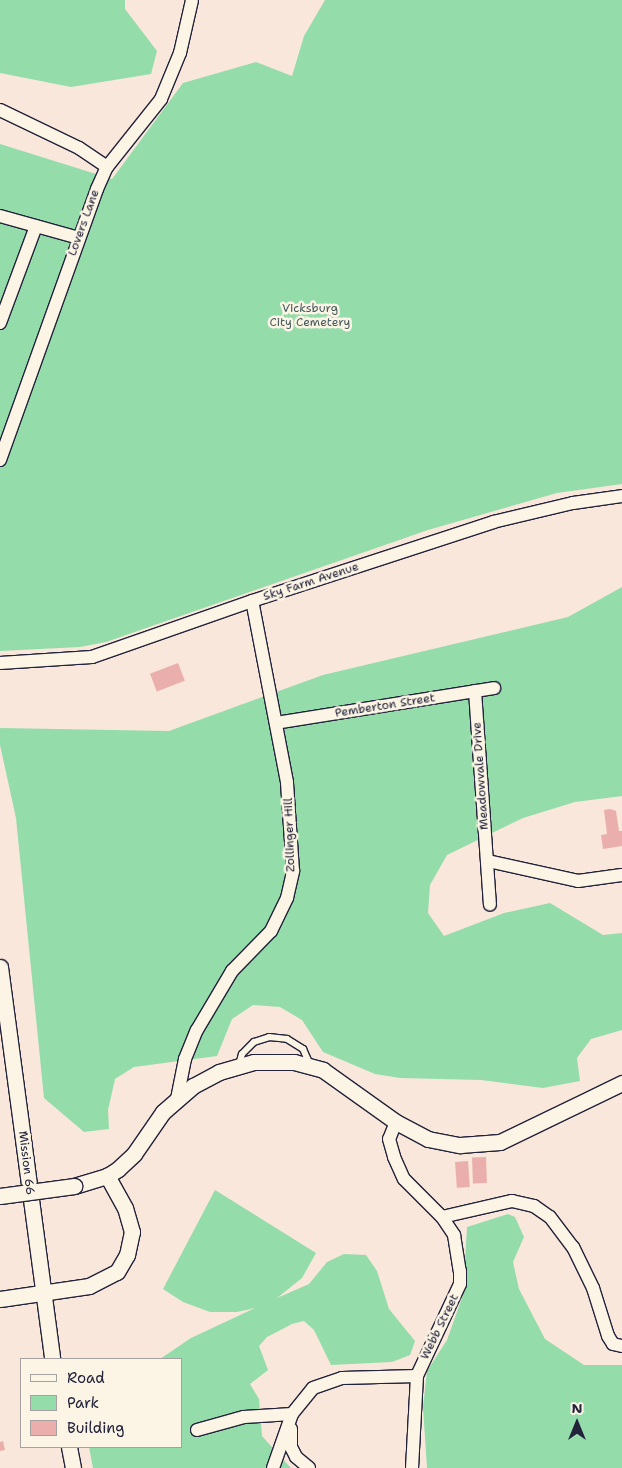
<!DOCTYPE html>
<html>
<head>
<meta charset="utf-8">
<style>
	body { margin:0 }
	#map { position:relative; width:622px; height:1468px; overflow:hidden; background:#f8e7da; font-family:"Shantell Sans",sans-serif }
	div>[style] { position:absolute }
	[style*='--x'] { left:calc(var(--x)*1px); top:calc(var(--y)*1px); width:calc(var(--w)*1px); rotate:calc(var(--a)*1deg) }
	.green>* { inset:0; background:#95dcab }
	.building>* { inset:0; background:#eaafac; transform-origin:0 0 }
	.roads { filter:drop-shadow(1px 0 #22223b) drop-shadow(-1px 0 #22223b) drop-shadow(0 1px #22223b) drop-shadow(0 -1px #22223b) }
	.service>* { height:6px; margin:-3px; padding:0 3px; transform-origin:3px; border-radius:3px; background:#fcf5e5 }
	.minor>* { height:12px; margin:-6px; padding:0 6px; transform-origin:6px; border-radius:6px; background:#fcf5e5 }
	.tertiary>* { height:15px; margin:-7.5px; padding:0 7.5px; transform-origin:7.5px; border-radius:7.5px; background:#fcf5e5 }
	.bridges { filter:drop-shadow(1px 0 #22223b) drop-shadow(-1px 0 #22223b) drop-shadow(0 1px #22223b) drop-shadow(0 -1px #22223b) }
	.tertiary-bridge>* { height:15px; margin:-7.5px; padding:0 7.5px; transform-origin:7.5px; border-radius:7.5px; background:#fcf5e5 }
	span { translate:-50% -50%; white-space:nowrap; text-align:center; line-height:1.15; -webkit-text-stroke:5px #fcf5e5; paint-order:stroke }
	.street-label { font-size:12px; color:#22223b }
	.park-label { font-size:12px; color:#445a5d }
	.legend { position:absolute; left:20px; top:1358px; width:162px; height:90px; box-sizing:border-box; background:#fcf5e5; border:1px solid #a5a1a1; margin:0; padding:6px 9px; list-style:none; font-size:15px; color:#22223b }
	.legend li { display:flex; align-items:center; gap:10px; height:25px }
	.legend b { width:25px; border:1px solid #a5a1a1 }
	.north { position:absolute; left:552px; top:1398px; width:50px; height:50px; -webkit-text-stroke:4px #fcf5e5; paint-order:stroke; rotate:0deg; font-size:14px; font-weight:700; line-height:20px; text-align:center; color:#22223b }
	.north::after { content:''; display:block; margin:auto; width:18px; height:22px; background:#22223b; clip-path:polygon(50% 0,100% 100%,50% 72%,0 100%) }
</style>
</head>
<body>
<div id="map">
	<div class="green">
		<div style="clip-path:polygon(0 0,125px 0,125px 9px,157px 51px,151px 74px,71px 87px,0 73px)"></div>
		<div style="clip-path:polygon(325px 0,622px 0,622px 484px,557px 493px,428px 530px,106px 642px,80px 647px,0 651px,0 144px,112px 179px,183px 83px,256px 62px,292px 76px,304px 36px)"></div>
		<div style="clip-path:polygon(622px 587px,622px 796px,575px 802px,523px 818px,447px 855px,430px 885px,428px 913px,444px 936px,504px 913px,550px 903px,603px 935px,622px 933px,622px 1030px,591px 1039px,577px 1058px,580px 1081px,543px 1088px,481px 1080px,400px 1078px,375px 1074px,323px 1052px,302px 1020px,280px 1007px,253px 1005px,232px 1019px,217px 1056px,134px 1067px,115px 1079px,108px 1110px,109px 1129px,84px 1132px,44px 1098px,16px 818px,0 745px,0 728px,169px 731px,323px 675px,568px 617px)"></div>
		<div style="clip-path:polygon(215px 1190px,316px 1253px,302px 1278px,277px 1298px,309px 1284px,327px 1262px,344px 1254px,366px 1255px,377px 1271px,389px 1309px,415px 1341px,410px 1355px,392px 1362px,331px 1365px,314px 1330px,304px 1321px,292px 1324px,267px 1337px,259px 1346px,268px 1370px,250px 1384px,259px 1399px,262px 1436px,291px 1468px,93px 1468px,89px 1447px,181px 1447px,181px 1359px,160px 1359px,191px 1338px,255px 1308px,237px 1312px,210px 1312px,183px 1302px,163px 1289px)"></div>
		<div style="clip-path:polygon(508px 1214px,515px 1217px,524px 1237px,513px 1262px,519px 1289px,545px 1339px,584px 1365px,622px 1365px,622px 1468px,427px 1468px,423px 1407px,427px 1371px,447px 1340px,463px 1295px,467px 1227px)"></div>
	</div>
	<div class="building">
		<div style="left:178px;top:663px;width:19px;height:30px;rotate:69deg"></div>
		<div style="clip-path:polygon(610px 809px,616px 811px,619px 831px,622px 831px,622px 846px,603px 849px,601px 835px,607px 834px,604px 810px)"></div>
		<div style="left:486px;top:1157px;width:26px;height:14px;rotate:88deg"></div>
		<div style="left:468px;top:1161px;width:26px;height:13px;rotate:86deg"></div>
		<div style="clip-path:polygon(3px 1441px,5px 1450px,0 1451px,0 1442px)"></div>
	</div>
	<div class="roads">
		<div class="service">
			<div style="--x:239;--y:1065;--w:11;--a:-75"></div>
			<div style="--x:242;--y:1054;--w:17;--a:-45"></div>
			<div style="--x:254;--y:1042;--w:16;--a:-18"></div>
			<div style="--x:269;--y:1037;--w:18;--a:6"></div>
			<div style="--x:287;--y:1039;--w:19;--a:32"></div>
			<div style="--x:303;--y:1049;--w:17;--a:66"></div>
		</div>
		<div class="minor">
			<div style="--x:0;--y:110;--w:88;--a:25.7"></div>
			<div style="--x:79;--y:148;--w:34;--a:34"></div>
			<div style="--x:0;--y:216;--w:82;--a:15.6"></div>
			<div style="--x:0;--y:323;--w:103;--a:-69.6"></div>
			<div style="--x:0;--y:460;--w:288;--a:-70.3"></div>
			<div style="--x:97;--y:189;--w:24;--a:-66"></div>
			<div style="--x:107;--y:167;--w:87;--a:-51.5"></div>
			<div style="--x:161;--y:99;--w:50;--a:-67.6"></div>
			<div style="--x:180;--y:53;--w:54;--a:-77.2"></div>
			<div style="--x:0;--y:663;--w:92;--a:-3.7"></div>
			<div style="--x:92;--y:657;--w:170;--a:-19.3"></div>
			<div style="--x:252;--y:601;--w:254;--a:-18.1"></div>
			<div style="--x:493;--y:522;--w:82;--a:-13.4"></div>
			<div style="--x:573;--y:503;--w:49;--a:-8.1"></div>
			<div style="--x:475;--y:691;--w:214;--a:86"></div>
			<div style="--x:276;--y:723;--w:221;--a:-9.1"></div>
			<div style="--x:488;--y:861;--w:92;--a:12.5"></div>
			<div style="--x:578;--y:881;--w:44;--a:-7.8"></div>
			<div style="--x:177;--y:1099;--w:41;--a:-78.7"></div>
			<div style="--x:185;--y:1059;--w:31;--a:-68"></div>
			<div style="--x:197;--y:1030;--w:69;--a:-59.3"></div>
			<div style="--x:232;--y:971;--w:56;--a:-45.7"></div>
			<div style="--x:271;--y:931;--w:37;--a:-64"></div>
			<div style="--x:287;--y:898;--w:28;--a:-77"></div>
			<div style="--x:293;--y:871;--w:89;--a:-93.9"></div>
			<div style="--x:287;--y:782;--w:184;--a:-100.9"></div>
			<div style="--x:396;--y:1122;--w:18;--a:112"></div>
			<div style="--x:389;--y:1139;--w:19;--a:74"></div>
			<div style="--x:394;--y:1157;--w:24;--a:66"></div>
			<div style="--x:404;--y:1179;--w:54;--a:45"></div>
			<div style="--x:442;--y:1217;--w:22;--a:56"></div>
			<div style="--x:454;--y:1235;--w:36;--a:81"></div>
			<div style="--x:460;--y:1271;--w:13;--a:90"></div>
			<div style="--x:460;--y:1284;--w:102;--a:115.1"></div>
			<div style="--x:417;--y:1376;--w:92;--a:93.1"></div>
			<div style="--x:442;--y:1217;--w:72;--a:-12.9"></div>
			<div style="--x:512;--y:1201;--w:23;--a:13"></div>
			<div style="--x:534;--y:1206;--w:19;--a:35"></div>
			<div style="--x:550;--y:1217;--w:38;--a:53"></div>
			<div style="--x:573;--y:1247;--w:46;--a:64"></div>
			<div style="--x:593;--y:1288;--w:50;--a:72.6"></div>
			<div style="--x:608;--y:1336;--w:9;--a:58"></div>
			<div style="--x:613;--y:1344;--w:9;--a:13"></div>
			<div style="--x:291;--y:1429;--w:18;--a:90"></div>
			<div style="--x:291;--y:1447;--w:11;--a:63"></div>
			<div style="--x:296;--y:1457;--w:17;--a:40"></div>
			<div style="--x:197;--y:1430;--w:49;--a:-15.5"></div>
			<div style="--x:244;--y:1417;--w:48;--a:-3.6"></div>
			<div style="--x:273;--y:1468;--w:57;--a:-70.6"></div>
			<div style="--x:292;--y:1414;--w:33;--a:-51"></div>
			<div style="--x:313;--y:1388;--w:31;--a:-19"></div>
			<div style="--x:342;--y:1378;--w:75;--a:-1.5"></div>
		</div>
		<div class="tertiary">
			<div style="--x:0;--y:967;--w:395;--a:82.4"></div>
			<div style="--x:74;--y:1186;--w:34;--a:-17"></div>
			<div style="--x:107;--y:1176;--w:13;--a:-32"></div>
			<div style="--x:118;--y:1169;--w:22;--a:-43"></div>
			<div style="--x:134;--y:1154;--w:51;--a:-55.4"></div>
			<div style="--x:163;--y:1112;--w:40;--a:-41"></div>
			<div style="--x:193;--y:1086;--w:30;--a:-28"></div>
			<div style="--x:219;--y:1072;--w:36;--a:-16"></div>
			<div style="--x:254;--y:1062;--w:40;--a:0"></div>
			<div style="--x:294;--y:1062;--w:30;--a:15"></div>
			<div style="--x:323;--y:1070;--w:90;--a:35.5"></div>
			<div style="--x:396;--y:1122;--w:36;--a:28"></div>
			<div style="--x:428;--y:1139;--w:33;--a:11"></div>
			<div style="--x:460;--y:1145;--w:40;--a:-4.3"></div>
			<div style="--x:500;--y:1142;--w:136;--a:-25.8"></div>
			<div style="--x:0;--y:1299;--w:90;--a:-8.3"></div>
			<div style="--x:89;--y:1286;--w:31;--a:-27"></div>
			<div style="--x:117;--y:1272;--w:20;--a:-60"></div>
			<div style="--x:127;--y:1255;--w:24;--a:-78"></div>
			<div style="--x:132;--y:1232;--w:25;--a:-106"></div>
			<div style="--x:125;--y:1208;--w:37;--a:-119"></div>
			<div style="--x:69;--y:1447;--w:21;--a:79"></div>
		</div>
	</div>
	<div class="bridges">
		<div class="tertiary-bridge">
			<div style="--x:0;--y:1196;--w:75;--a:-7.7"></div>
		</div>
	</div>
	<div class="street-label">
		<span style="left:84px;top:223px;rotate:-70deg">Lovers Lane</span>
		<span style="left:311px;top:582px;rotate:-18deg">Sky Farm Avenue</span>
		<span style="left:385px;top:706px;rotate:-9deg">Pemberton Street</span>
		<span style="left:481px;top:776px;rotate:-94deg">Meadowvale Drive</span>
		<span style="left:290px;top:835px;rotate:-92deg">Zollinger Hill</span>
		<span style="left:26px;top:1163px;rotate:83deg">Mission 66</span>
		<span style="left:440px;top:1327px;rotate:-64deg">Webb Street</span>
	</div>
	<div class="park-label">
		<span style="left:310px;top:316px">Vicksburg<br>City Cemetery</span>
	</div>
	<ul class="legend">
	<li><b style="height:6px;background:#fcf5e5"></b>Road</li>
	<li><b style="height:14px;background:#95dcab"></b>Park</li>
	<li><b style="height:14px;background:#eaafac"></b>Building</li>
	</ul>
	<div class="north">N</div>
</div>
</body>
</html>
